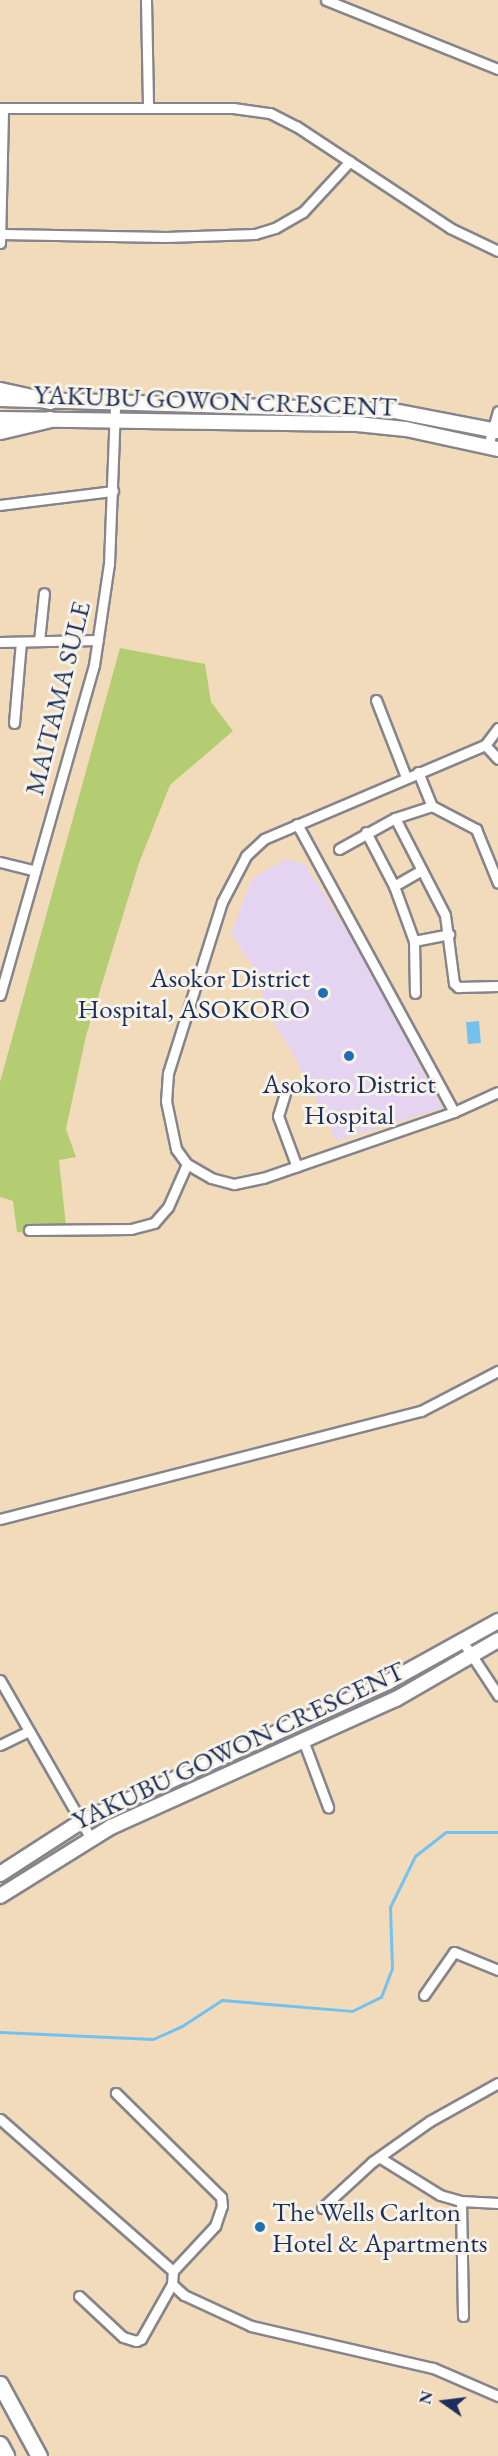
<!DOCTYPE html>
<html>
<head>
<meta charset="utf-8">
<style>
	body { margin:0 }
	#map { position:relative; width:498px; height:2456px; overflow:hidden; background:#f2dbbb; font-family:"EB Garamond",serif }
	div>[style] { position:absolute }
	[style*='--x'] { left:calc(var(--x)*1px); top:calc(var(--y)*1px); width:calc(var(--w)*1px); rotate:calc(var(--a)*1deg) }
	.built>* { inset:0; background:#e4d3f1 }
	.green>* { inset:0; background:#b4cd72 }
	.water>* { inset:0; background:#73c1ee; transform-origin:0 0 }
	.stream>* { height:3px; margin:-1.5px; padding:0 1.5px; transform-origin:1.5px; border-radius:1.5px; background:#73c1ee }
	.roads { filter:drop-shadow(2px 0 #86858c) drop-shadow(-2px 0 #86858c) drop-shadow(0 2px #86858c) drop-shadow(0 -2px #86858c) }
	.minor>* { height:9px; margin:-4.5px; padding:0 4.5px; transform-origin:4.5px; border-radius:4.5px; background:#fff }
	.secondary>* { height:14px; margin:-7px; padding:0 7px; transform-origin:7px; border-radius:7px; background:#fff }
	.trunk>* { height:15px; margin:-7.5px; padding:0 7.5px; transform-origin:7.5px; border-radius:7.5px; background:#fff }
	.motorway>* { height:16px; margin:-8px; padding:0 8px; transform-origin:8px; border-radius:8px; background:#fff }
	.dots>* { width:16px; height:16px; translate:-50% -50%; box-sizing:border-box; border:3px solid #f7f3e8; border-radius:50% }
	span { translate:-50% -50%; white-space:nowrap; text-align:center; line-height:1.15; -webkit-text-stroke:6px #f7f3e8; paint-order:stroke }
	.street-label { font-size:27px; color:#1b2f5e }
	.poi-label { font-size:27px; color:#1b2f5e }
	.right { translate:-100% -50%; text-align:right }
	.left { translate:0 -50%; text-align:left }
	.north { position:absolute; left:414px; top:2372px; width:60px; height:60px; -webkit-text-stroke:4px #f7f3e8; paint-order:stroke; rotate:284deg; font-size:16px; font-weight:700; line-height:24px; text-align:center; color:#1b2f5e }
	.north::after { content:''; display:block; margin:auto; width:21px; height:27px; background:#1b2f5e; clip-path:polygon(50% 0,100% 100%,50% 72%,0 100%) }
</style>
</head>
<body>
<div id="map">
	<div class="built">
		<div style="clip-path:polygon(286px 859px,305px 864px,359px 950px,442px 1108px,336px 1141px,295px 1057px,272px 1020px,252px 965px,231px 934px,252px 879px)"></div>
	</div>
	<div class="green">
		<div style="clip-path:polygon(120px 648px,205px 664px,211px 702px,233px 731px,170px 785px,139px 863px,86px 1036px,66px 1129px,76px 1157px,59px 1160px,67px 1236px,17px 1232px,13px 1201px,0 1197px,0 1082px)"></div>
	</div>
	<div class="water">
		<div style="left:479px;top:1021px;width:22px;height:13px;rotate:85deg"></div>
	</div>
	<div class="stream">
		<div style="--x:0;--y:2032;--w:153;--a:2.6"></div>
		<div style="--x:153;--y:2039;--w:32;--a:-24"></div>
		<div style="--x:182;--y:2026;--w:48;--a:-33"></div>
		<div style="--x:222;--y:2000;--w:130;--a:4.8"></div>
		<div style="--x:352;--y:2011;--w:32;--a:-26"></div>
		<div style="--x:381;--y:1997;--w:31;--a:-69"></div>
		<div style="--x:392;--y:1968;--w:61;--a:-91.9"></div>
		<div style="--x:390;--y:1907;--w:57;--a:-63.9"></div>
		<div style="--x:415;--y:1856;--w:39;--a:-38"></div>
		<div style="--x:446;--y:1832;--w:52;--a:0"></div>
	</div>
	<div class="roads">
		<div class="minor">
			<div style="--x:146;--y:0;--w:108;--a:88.9"></div>
			<div style="--x:326;--y:0;--w:185;--a:21.9"></div>
			<div style="--x:0;--y:108;--w:233;--a:0"></div>
			<div style="--x:233;--y:108;--w:37;--a:8"></div>
			<div style="--x:270;--y:113;--w:29;--a:27"></div>
			<div style="--x:296;--y:126;--w:185;--a:33.5"></div>
			<div style="--x:450;--y:228;--w:53;--a:25.6"></div>
			<div style="--x:1;--y:234;--w:165;--a:1"></div>
			<div style="--x:166;--y:237;--w:89;--a:-1.9"></div>
			<div style="--x:255;--y:234;--w:21;--a:-17"></div>
			<div style="--x:275;--y:228;--w:32;--a:-30"></div>
			<div style="--x:303;--y:212;--w:69;--a:-47.3"></div>
			<div style="--x:0;--y:243;--w:135;--a:-88.7"></div>
			<div style="--x:488;--y:446;--w:36;--a:-74"></div>
			<div style="--x:0;--y:505;--w:114;--a:-7.1"></div>
			<div style="--x:39;--y:641;--w:48;--a:-84.1"></div>
			<div style="--x:0;--y:642;--w:98;--a:-1.2"></div>
			<div style="--x:376;--y:700;--w:83;--a:68.7"></div>
			<div style="--x:14;--y:723;--w:81;--a:-85.1"></div>
			<div style="--x:498;--y:728;--w:21;--a:127"></div>
			<div style="--x:485;--y:745;--w:240;--a:157"></div>
			<div style="--x:264;--y:839;--w:25;--a:137"></div>
			<div style="--x:246;--y:856;--w:52;--a:117.6"></div>
			<div style="--x:222;--y:902;--w:179;--a:107.5"></div>
			<div style="--x:168;--y:1073;--w:28;--a:94"></div>
			<div style="--x:166;--y:1101;--w:49;--a:78.2"></div>
			<div style="--x:176;--y:1149;--w:19;--a:54"></div>
			<div style="--x:187;--y:1164;--w:28;--a:30"></div>
			<div style="--x:211;--y:1178;--w:24;--a:15"></div>
			<div style="--x:234;--y:1184;--w:30;--a:-12"></div>
			<div style="--x:263;--y:1178;--w:202;--a:-19.1"></div>
			<div style="--x:454;--y:1112;--w:48;--a:-24.4"></div>
			<div style="--x:485;--y:745;--w:19;--a:47"></div>
			<div style="--x:418;--y:772;--w:37;--a:68"></div>
			<div style="--x:395;--y:818;--w:109;--a:62.7"></div>
			<div style="--x:445;--y:915;--w:69;--a:82.5"></div>
			<div style="--x:454;--y:983;--w:6;--a:45"></div>
			<div style="--x:458;--y:987;--w:40;--a:-1.4"></div>
			<div style="--x:297;--y:824;--w:328;--a:61.4"></div>
			<div style="--x:366;--y:832;--w:61;--a:62.6"></div>
			<div style="--x:394;--y:886;--w:59;--a:70"></div>
			<div style="--x:414;--y:941;--w:52;--a:88.9"></div>
			<div style="--x:339;--y:849;--w:64;--a:-29"></div>
			<div style="--x:395;--y:818;--w:39;--a:-18"></div>
			<div style="--x:432;--y:806;--w:50;--a:27.6"></div>
			<div style="--x:476;--y:829;--w:58;--a:67.8"></div>
			<div style="--x:0;--y:862;--w:36;--a:14"></div>
			<div style="--x:394;--y:886;--w:32;--a:-30"></div>
			<div style="--x:414;--y:941;--w:36;--a:-11"></div>
			<div style="--x:0;--y:995;--w:343;--a:-74.1"></div>
			<div style="--x:94;--y:665;--w:102;--a:-81.6"></div>
			<div style="--x:109;--y:564;--w:159;--a:-87.8"></div>
			<div style="--x:286;--y:1090;--w:27;--a:107"></div>
			<div style="--x:278;--y:1116;--w:54;--a:69.6"></div>
			<div style="--x:29;--y:1230;--w:102;--a:-0.6"></div>
			<div style="--x:131;--y:1229;--w:24;--a:-15"></div>
			<div style="--x:154;--y:1223;--w:21;--a:-49"></div>
			<div style="--x:168;--y:1207;--w:47;--a:-66.2"></div>
			<div style="--x:0;--y:1519;--w:435;--a:-14.4"></div>
			<div style="--x:421;--y:1411;--w:87;--a:-27.5"></div>
			<div style="--x:463;--y:1642;--w:64;--a:56.6"></div>
			<div style="--x:0;--y:1680;--w:183;--a:60.2"></div>
			<div style="--x:303;--y:1740;--w:72;--a:69.5"></div>
			<div style="--x:0;--y:1745;--w:32;--a:-26"></div>
			<div style="--x:424;--y:1995;--w:52;--a:-55.1"></div>
			<div style="--x:454;--y:1952;--w:48;--a:22.2"></div>
			<div style="--x:0;--y:2119;--w:230;--a:41.3"></div>
			<div style="--x:382;--y:2159;--w:68;--a:31.8"></div>
			<div style="--x:440;--y:2195;--w:22;--a:16"></div>
			<div style="--x:461;--y:2201;--w:37;--a:3"></div>
			<div style="--x:461;--y:2201;--w:115;--a:89"></div>
			<div style="--x:322;--y:2208;--w:68;--a:-42.6"></div>
			<div style="--x:372;--y:2162;--w:71;--a:-35.3"></div>
			<div style="--x:430;--y:2121;--w:78;--a:-29.2"></div>
			<div style="--x:172;--y:2284;--w:16;--a:43"></div>
			<div style="--x:184;--y:2295;--w:74;--a:24.8"></div>
			<div style="--x:251;--y:2326;--w:187;--a:13"></div>
			<div style="--x:433;--y:2368;--w:71;--a:23.3"></div>
			<div style="--x:79;--y:2296;--w:60;--a:43"></div>
			<div style="--x:123;--y:2337;--w:14;--a:17"></div>
			<div style="--x:136;--y:2341;--w:5;--a:-22"></div>
			<div style="--x:141;--y:2339;--w:63;--a:-60.6"></div>
			<div style="--x:172;--y:2284;--w:13;--a:-86"></div>
			<div style="--x:173;--y:2271;--w:62;--a:-47"></div>
			<div style="--x:215;--y:2226;--w:21;--a:-71"></div>
			<div style="--x:222;--y:2206;--w:9;--a:-96"></div>
			<div style="--x:221;--y:2197;--w:148;--a:-135.3"></div>
		</div>
		<div class="secondary">
			<div style="--x:0;--y:399;--w:394;--a:1.7"></div>
			<div style="--x:394;--y:411;--w:106;--a:10.9"></div>
			<div style="--x:0;--y:419;--w:357;--a:0.8"></div>
			<div style="--x:357;--y:424;--w:49;--a:5.8"></div>
			<div style="--x:406;--y:429;--w:94;--a:12.3"></div>
			<div style="--x:0;--y:1874;--w:98;--a:-32.9"></div>
			<div style="--x:82;--y:1821;--w:336;--a:-24.4"></div>
			<div style="--x:388;--y:1682;--w:126;--a:-29"></div>
			<div style="--x:0;--y:1896;--w:131;--a:-31.9"></div>
			<div style="--x:111;--y:1827;--w:312;--a:-24.2"></div>
			<div style="--x:396;--y:1699;--w:118;--a:-30"></div>
		</div>
		<div class="trunk">
			<div style="--x:0;--y:390;--w:51;--a:12.4"></div>
			<div style="--x:0;--y:431;--w:51;--a:-13.5"></div>
			<div style="--x:0;--y:2384;--w:82;--a:61.6"></div>
		</div>
		<div class="motorway">
			<div style="--x:0;--y:2445;--w:13;--a:61"></div>
		</div>
	</div>
	<div class="dots">
		<div style="left:323px;top:993px;background:#1f6fb2"></div>
		<div style="left:349px;top:1056px;background:#1f6fb2"></div>
		<div style="left:260px;top:2227px;background:#1f6fb2"></div>
	</div>
	<div class="street-label">
		<span style="left:215px;top:400px;rotate:2deg">YAKUBU GOWON CRESCENT</span>
		<span style="left:57px;top:698px;rotate:-76deg">MAITAMA SULE</span>
		<span style="left:238px;top:1745px;rotate:-25deg">YAKUBU GOWON CRESCENT</span>
	</div>
	<div class="poi-label">
		<span class="right" style="left:310px;top:993px">Asokor District<br>Hospital, ASOKORO</span>
		<span style="left:349px;top:1099px">Asokoro District<br>Hospital</span>
		<span class="left" style="left:272px;top:2227px">The Wells Carlton<br>Hotel &amp; Apartments</span>
	</div>
	<div class="north">N</div>
</div>
</body>
</html>
